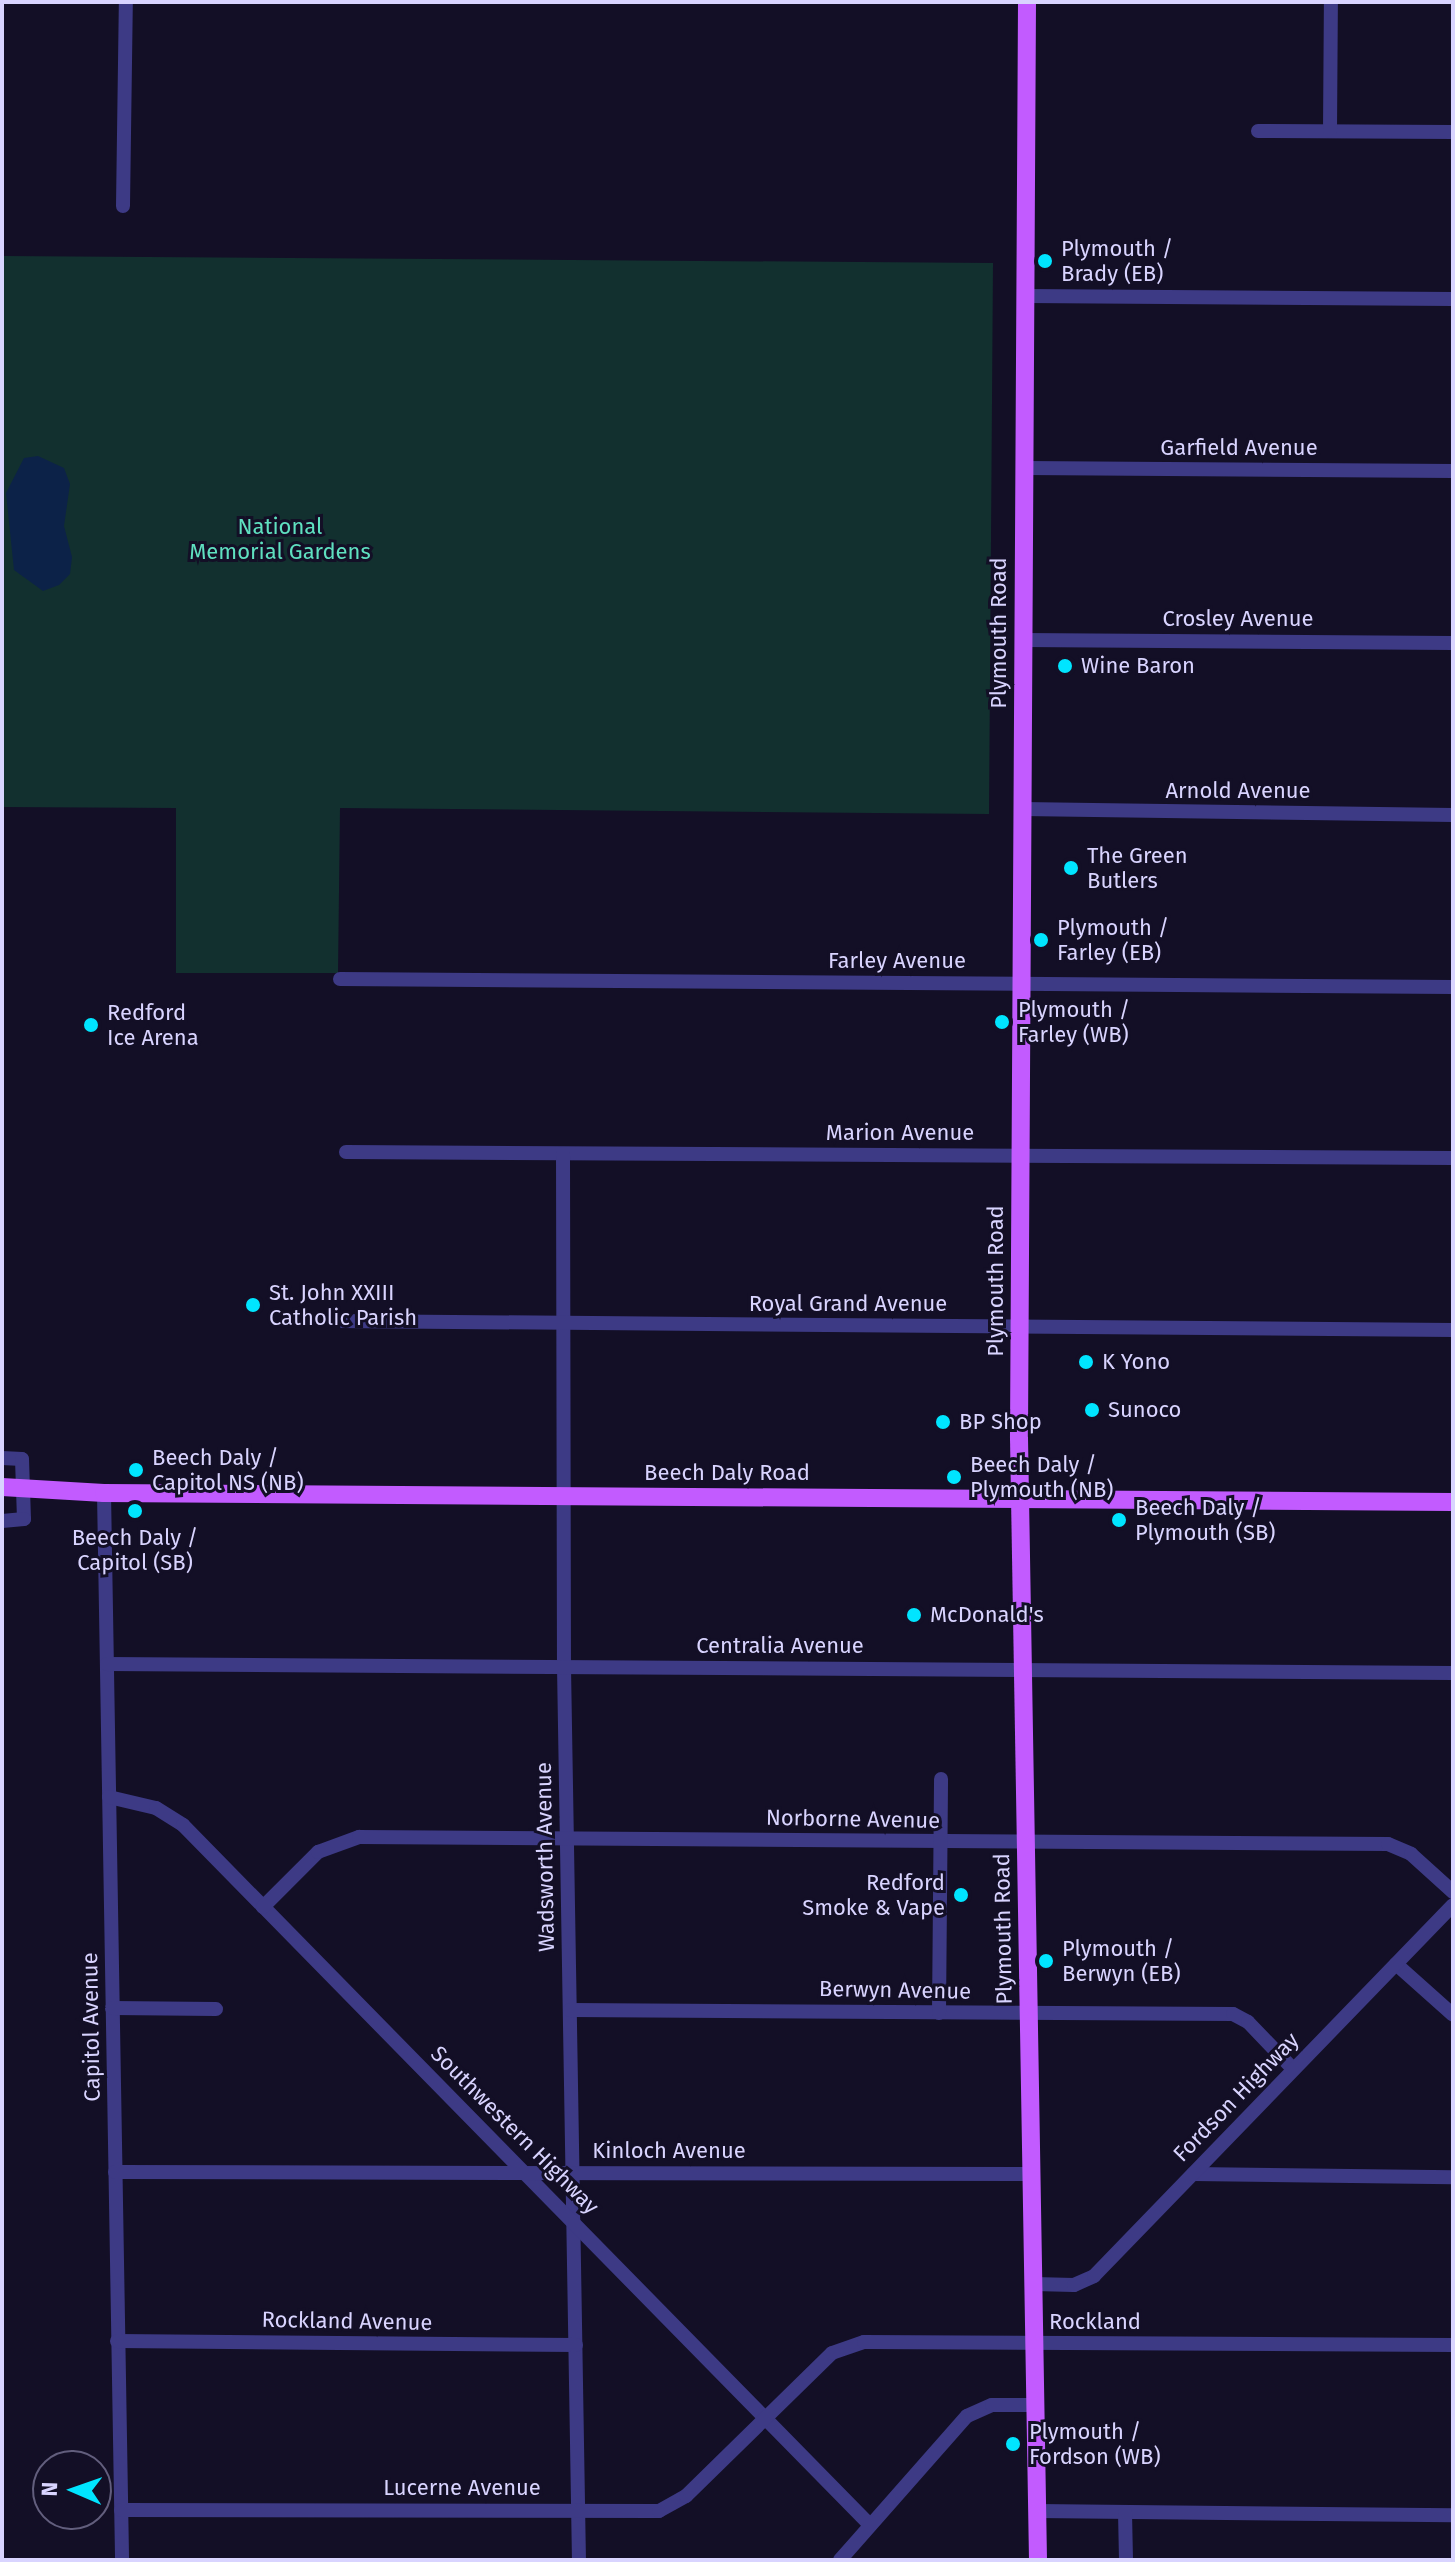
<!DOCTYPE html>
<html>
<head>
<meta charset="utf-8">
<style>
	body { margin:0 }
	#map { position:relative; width:1455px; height:2562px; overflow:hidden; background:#130f26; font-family:"Fira Sans",sans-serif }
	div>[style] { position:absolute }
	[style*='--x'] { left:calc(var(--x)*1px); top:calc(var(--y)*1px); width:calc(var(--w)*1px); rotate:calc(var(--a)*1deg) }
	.green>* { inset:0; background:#12302f }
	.water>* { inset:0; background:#0c2248 }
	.minor>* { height:14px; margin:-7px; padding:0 7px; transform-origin:7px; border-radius:7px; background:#3d3a85 }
	.major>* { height:18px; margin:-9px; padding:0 9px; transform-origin:9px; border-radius:9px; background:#c25bff }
	.dots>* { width:22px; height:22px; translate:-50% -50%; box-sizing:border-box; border:4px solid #130f26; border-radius:50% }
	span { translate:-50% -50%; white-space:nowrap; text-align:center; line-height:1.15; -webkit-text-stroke:6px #130f26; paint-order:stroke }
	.poi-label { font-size:22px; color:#d9d4ff }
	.left { translate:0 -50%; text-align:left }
	.right { translate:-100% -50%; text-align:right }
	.street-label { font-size:22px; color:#d9d4ff }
	.park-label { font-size:22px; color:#5fe0c0 }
	.frame { position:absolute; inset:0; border:4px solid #d9d4ff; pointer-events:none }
	.north { position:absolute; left:32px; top:2450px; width:80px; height:80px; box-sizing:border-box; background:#130f26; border:2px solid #625e7d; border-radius:50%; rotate:272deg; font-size:22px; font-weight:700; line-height:32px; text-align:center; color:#d9d4ff }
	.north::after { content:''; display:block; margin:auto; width:28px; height:36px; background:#00e5ff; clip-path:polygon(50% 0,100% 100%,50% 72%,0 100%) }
</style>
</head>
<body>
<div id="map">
	<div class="green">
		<div style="clip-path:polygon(2px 256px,993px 263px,989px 814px,340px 808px,338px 973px,176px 973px,176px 808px,2px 807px)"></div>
	</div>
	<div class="water">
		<div style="clip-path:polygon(38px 456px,64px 468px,70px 484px,64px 526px,72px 557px,70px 574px,59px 585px,43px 591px,14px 570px,6px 493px,24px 458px)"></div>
	</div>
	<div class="minor">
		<div style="--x:1258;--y:131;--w:195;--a:0.3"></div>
		<div style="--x:1330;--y:131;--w:129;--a:-89.6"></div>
		<div style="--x:123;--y:206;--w:204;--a:-89.2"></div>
		<div style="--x:1026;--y:296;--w:427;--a:0.4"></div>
		<div style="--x:1025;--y:468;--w:428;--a:0.4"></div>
		<div style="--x:1023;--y:640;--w:430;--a:0.4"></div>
		<div style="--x:1022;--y:809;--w:431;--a:0.8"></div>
		<div style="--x:340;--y:979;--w:1113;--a:0.41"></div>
		<div style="--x:346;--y:1152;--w:1107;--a:0.31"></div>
		<div style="--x:563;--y:1154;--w:513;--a:89.89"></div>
		<div style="--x:564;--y:1667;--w:893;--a:89.04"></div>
		<div style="--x:338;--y:1321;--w:1115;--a:0.46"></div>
		<div style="--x:2;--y:1458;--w:20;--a:3"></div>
		<div style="--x:22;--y:1459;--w:60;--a:88.1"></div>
		<div style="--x:24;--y:1519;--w:22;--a:175"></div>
		<div style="--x:104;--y:1493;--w:1067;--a:89.03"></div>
		<div style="--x:107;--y:1664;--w:1346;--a:0.38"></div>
		<div style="--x:109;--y:1797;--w:48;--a:13.2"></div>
		<div style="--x:156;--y:1808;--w:32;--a:32"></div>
		<div style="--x:183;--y:1825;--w:981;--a:45.54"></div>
		<div style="--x:263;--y:1907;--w:78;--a:-45"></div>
		<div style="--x:318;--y:1852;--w:44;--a:-20.1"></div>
		<div style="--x:359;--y:1837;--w:1029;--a:0.39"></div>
		<div style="--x:1388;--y:1844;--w:25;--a:23"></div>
		<div style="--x:1411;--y:1854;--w:57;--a:42.1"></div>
		<div style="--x:1396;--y:1964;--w:76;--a:41.8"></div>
		<div style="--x:112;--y:2008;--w:104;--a:0.6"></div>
		<div style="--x:570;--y:2010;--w:663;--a:0.35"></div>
		<div style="--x:1233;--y:2014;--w:17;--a:28"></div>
		<div style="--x:1248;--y:2022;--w:65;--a:46.2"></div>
		<div style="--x:939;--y:2013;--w:234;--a:-89.5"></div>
		<div style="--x:115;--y:2172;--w:916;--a:0.13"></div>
		<div style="--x:1193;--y:2174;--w:260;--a:0.7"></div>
		<div style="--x:1034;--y:2284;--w:40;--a:1.4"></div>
		<div style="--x:1074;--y:2285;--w:22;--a:-24"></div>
		<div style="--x:1094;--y:2276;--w:516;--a:-45.94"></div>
		<div style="--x:117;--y:2341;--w:459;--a:0.5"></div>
		<div style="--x:121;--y:2510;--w:538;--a:0.11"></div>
		<div style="--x:659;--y:2511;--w:31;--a:-29"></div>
		<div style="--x:686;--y:2496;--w:204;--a:-44.4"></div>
		<div style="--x:832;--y:2353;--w:34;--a:-19"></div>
		<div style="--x:864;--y:2342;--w:589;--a:0.29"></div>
		<div style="--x:1037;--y:2511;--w:416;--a:0.6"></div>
		<div style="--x:1125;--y:2512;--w:48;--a:88.8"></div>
		<div style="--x:840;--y:2560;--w:192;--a:-48.6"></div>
		<div style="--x:967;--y:2416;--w:27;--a:-24"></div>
		<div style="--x:992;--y:2405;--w:43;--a:0"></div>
	</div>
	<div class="major">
		<div style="--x:1027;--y:2;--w:1436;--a:90.32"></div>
		<div style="--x:1019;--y:1438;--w:1122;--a:89.03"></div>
		<div style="--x:2;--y:1487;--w:102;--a:3.4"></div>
		<div style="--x:104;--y:1493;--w:1349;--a:0.38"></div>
	</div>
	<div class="dots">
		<div style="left:1045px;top:261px;background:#00e5ff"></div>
		<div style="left:1065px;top:666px;background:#00e5ff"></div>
		<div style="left:1071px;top:868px;background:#00e5ff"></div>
		<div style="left:1041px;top:940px;background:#00e5ff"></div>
		<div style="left:1002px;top:1022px;background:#00e5ff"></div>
		<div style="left:91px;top:1025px;background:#00e5ff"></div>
		<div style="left:253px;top:1305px;background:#00e5ff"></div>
		<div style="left:1086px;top:1362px;background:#00e5ff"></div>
		<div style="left:1092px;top:1410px;background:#00e5ff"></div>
		<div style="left:943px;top:1422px;background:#00e5ff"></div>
		<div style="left:136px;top:1470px;background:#00e5ff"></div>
		<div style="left:954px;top:1477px;background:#00e5ff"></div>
		<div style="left:135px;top:1511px;background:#00e5ff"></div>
		<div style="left:1119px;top:1520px;background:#00e5ff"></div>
		<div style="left:914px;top:1615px;background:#00e5ff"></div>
		<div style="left:961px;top:1895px;background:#00e5ff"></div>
		<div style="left:1046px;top:1961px;background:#00e5ff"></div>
		<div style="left:1013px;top:2444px;background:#00e5ff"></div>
	</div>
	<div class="poi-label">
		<span class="left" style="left:1061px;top:261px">Plymouth /<br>Brady (EB)</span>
		<span class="left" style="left:1081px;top:666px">Wine Baron</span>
		<span class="left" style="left:1087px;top:868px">The Green<br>Butlers</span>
		<span class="left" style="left:1057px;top:940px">Plymouth /<br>Farley (EB)</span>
		<span class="left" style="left:1018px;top:1022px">Plymouth /<br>Farley (WB)</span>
		<span class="left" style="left:107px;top:1025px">Redford<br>Ice Arena</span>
		<span class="left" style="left:269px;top:1305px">St. John XXIII<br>Catholic Parish</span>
		<span class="left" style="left:1102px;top:1362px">K Yono</span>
		<span class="left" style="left:1108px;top:1410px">Sunoco</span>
		<span class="left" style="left:959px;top:1422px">BP Shop</span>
		<span class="left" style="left:152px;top:1470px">Beech Daly /<br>Capitol NS (NB)</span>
		<span class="left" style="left:970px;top:1477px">Beech Daly /<br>Plymouth (NB)</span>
		<span class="left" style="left:1135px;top:1520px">Beech Daly /<br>Plymouth (SB)</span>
		<span style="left:135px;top:1550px">Beech Daly /<br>Capitol (SB)</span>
		<span class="left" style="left:930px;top:1615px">McDonald's</span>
		<span class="right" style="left:945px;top:1895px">Redford<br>Smoke &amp; Vape</span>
		<span class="left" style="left:1062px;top:1961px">Plymouth /<br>Berwyn (EB)</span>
		<span class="left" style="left:1029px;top:2444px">Plymouth /<br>Fordson (WB)</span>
	</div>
	<div class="street-label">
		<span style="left:1239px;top:448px">Garfield Avenue</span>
		<span style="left:1238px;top:619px">Crosley Avenue</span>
		<span style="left:999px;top:633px;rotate:-90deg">Plymouth Road</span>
		<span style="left:1238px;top:791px">Arnold Avenue</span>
		<span style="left:897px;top:961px">Farley Avenue</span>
		<span style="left:900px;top:1133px">Marion Avenue</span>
		<span style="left:996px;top:1281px;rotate:-90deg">Plymouth Road</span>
		<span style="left:848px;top:1304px">Royal Grand Avenue</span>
		<span style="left:727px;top:1473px">Beech Daly Road</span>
		<span style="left:780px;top:1646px">Centralia Avenue</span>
		<span style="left:853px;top:1819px;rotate:1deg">Norborne Avenue</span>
		<span style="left:545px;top:1857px;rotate:-91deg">Wadsworth Avenue</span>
		<span style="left:1003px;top:1929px;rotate:-91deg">Plymouth Road</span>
		<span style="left:895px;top:1990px;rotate:1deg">Berwyn Avenue</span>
		<span style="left:91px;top:2027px;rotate:-91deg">Capitol Avenue</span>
		<span style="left:1236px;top:2097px;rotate:-46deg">Fordson Highway</span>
		<span style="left:515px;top:2130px;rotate:45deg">Southwestern Highway</span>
		<span style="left:669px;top:2151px">Kinloch Avenue</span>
		<span style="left:347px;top:2321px;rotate:1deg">Rockland Avenue</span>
		<span style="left:1095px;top:2322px">Rockland</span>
		<span style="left:462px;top:2488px">Lucerne Avenue</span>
	</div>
	<div class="park-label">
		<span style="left:280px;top:539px">National<br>Memorial Gardens</span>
	</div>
	<div class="frame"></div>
	<div class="north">N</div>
</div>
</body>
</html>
